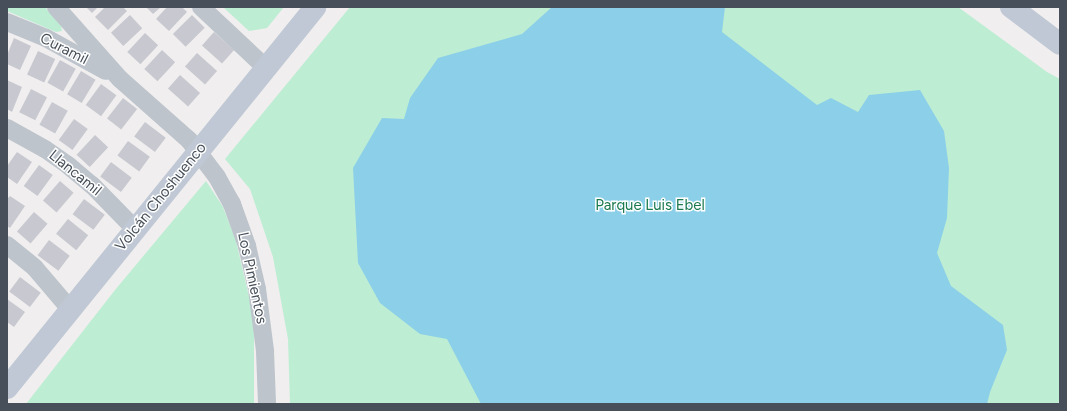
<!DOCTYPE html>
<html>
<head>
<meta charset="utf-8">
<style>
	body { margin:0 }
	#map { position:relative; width:1067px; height:411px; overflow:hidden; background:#f0eeee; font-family:Figtree,sans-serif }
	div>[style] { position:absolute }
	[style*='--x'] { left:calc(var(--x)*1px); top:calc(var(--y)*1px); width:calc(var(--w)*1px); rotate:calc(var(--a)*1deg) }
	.green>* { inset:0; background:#bdedd3 }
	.water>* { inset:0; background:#8ccfe8 }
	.building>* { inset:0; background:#c8c9d0; transform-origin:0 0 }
	.street>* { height:18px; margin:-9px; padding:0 9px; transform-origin:9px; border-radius:9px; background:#bdc4cc }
	.secondary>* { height:22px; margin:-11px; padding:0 11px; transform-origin:11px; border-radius:11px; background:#bfc8d4 }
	span { translate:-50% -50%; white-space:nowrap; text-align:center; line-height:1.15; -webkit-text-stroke:3px #fff; paint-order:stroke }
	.street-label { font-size:15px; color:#47505a }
	.park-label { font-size:15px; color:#1a794f }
	.frame { position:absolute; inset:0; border:8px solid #47505a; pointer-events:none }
</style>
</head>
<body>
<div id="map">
	<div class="green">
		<div style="clip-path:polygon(7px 7px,45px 7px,61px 26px,62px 31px,56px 32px,7px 11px)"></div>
		<div style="clip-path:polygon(223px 7px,284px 7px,267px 28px,249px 31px)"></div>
		<div style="clip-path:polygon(350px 7px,958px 7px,1047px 72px,1060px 79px,1060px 398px,1058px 404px,290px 404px,288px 339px,273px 257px,250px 189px,225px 159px)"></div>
		<div style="clip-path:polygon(206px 181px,223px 207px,236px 241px,254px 318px,254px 404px,26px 404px,115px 290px)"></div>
	</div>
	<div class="water">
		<div style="clip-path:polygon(552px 7px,725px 7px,722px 32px,817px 105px,831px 98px,858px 112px,869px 95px,920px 90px,944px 131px,949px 168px,947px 218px,937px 253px,951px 286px,1003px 325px,1007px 350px,990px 392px,987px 404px,481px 404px,447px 339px,420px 334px,380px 303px,358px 263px,353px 168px,382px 118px,404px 119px,410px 98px,438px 58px,522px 34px)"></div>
	</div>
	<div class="building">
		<div style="clip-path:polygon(86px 7px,98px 7px,92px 13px)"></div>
		<div style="clip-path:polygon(105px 7px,123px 7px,127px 11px,108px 30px,95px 17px)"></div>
		<div style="clip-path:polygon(146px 7px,161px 7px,153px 14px)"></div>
		<div style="clip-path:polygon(167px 7px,182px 7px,187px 12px,169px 31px,156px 19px)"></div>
		<div style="left:130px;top:15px;width:18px;height:26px;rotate:47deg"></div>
		<div style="left:192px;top:15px;width:18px;height:27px;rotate:45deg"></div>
		<div style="left:214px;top:32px;width:27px;height:18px;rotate:42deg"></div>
		<div style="left:145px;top:33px;width:18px;height:26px;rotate:43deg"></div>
		<div style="clip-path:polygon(14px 38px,31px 46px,20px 70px,7px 64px,7px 55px)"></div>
		<div style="left:162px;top:50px;width:18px;height:26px;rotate:43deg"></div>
		<div style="left:38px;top:51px;width:19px;height:26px;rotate:25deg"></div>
		<div style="left:197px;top:53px;width:27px;height:18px;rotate:42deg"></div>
		<div style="left:60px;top:60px;width:18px;height:26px;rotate:29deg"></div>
		<div style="left:81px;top:71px;width:17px;height:27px;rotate:31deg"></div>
		<div style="left:180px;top:75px;width:27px;height:18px;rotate:42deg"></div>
		<div style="clip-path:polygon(7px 80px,22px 87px,12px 112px,7px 109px)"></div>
		<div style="left:101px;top:84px;width:19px;height:26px;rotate:36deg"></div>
		<div style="left:31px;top:89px;width:18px;height:26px;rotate:27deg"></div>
		<div style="left:123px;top:98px;width:18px;height:26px;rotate:38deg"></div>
		<div style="left:52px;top:102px;width:18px;height:26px;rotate:29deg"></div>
		<div style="left:74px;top:119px;width:17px;height:26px;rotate:36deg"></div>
		<div style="left:145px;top:122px;width:26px;height:18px;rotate:37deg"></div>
		<div style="left:95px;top:135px;width:18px;height:27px;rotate:43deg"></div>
		<div style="left:128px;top:141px;width:27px;height:18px;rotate:36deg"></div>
		<div style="clip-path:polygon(17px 152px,32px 162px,17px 184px,7px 177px,7px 166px)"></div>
		<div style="left:111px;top:162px;width:26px;height:18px;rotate:37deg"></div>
		<div style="left:39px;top:165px;width:17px;height:26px;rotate:36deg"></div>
		<div style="left:60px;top:181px;width:18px;height:26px;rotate:41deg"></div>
		<div style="clip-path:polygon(10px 196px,25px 206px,10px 228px,7px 226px,7px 199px)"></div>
		<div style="left:84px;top:199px;width:26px;height:19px;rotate:37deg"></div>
		<div style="left:34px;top:212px;width:18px;height:26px;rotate:41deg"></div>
		<div style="left:68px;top:219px;width:26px;height:19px;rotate:39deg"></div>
		<div style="left:49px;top:240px;width:26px;height:19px;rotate:37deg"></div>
		<div style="left:20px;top:277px;width:26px;height:18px;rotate:37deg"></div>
		<div style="clip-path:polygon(7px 299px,25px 312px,14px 327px,7px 322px)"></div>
	</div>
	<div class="street">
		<div style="--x:56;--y:7;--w:96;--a:48.4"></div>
		<div style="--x:120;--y:79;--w:92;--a:41.5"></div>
		<div style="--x:189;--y:140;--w:46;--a:52.9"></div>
		<div style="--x:217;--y:177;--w:31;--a:61"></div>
		<div style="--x:232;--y:204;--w:45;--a:70.3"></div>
		<div style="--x:247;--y:246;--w:44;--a:76.9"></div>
		<div style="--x:257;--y:289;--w:63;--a:82.6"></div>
		<div style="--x:265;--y:351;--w:53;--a:87.8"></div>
		<div style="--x:201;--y:7;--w:89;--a:43.2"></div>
		<div style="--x:7;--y:22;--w:42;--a:22.3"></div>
		<div style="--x:46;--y:38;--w:68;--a:28.8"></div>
		<div style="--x:7;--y:128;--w:43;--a:28.9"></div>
		<div style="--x:45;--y:149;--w:29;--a:35"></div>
		<div style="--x:69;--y:166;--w:30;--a:40"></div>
		<div style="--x:92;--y:185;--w:62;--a:45.7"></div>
		<div style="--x:7;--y:245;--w:36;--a:39"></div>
		<div style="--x:35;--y:268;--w:54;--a:49.5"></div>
	</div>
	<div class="secondary">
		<div style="--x:1011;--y:7;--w:61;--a:37.1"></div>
		<div style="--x:7;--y:388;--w:490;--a:-51"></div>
	</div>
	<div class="street-label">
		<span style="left:64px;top:49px;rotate:27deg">Curamil</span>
		<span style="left:75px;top:173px;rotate:39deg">Llancamil</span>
		<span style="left:161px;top:197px;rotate:-51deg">Volcán Choshuenco</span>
		<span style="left:252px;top:278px;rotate:78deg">Los Pimientos</span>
	</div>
	<div class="park-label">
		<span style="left:650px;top:206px">Parque Luis Ebel</span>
	</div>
	<div class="frame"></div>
</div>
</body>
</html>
